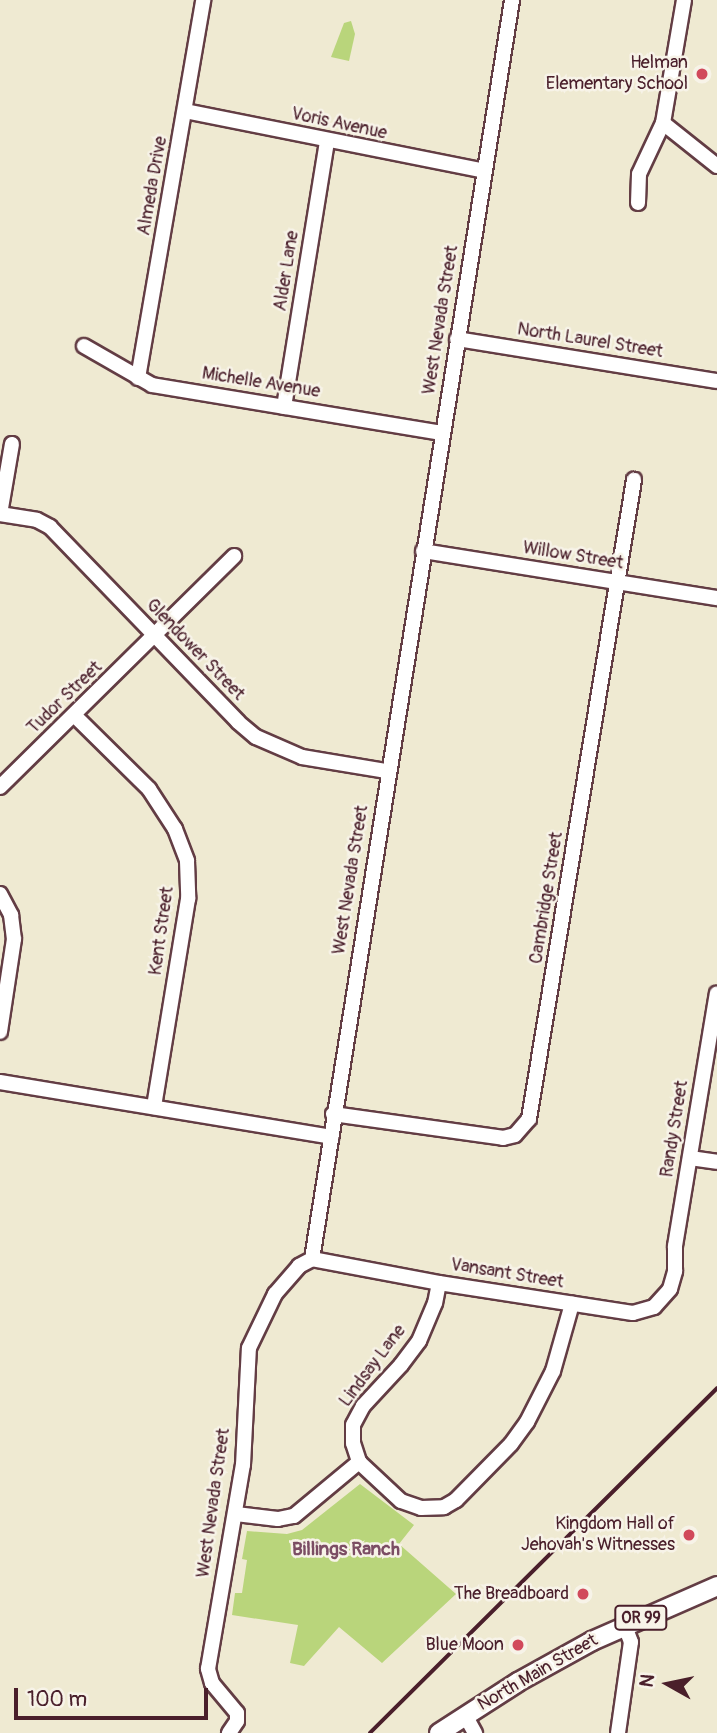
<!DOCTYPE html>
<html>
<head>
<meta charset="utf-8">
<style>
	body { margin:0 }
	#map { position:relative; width:717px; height:1733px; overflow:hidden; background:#efead2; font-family:Pangolin,sans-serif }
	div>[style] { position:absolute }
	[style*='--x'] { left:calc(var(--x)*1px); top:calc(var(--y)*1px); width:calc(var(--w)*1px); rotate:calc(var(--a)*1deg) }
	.green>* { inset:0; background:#b9d57b }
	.roads { filter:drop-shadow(2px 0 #633d44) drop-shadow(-2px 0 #633d44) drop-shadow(0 2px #633d44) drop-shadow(0 -2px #633d44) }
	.minor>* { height:14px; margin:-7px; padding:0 7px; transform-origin:7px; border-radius:7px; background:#fff }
	.major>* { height:18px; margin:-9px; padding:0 9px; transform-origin:9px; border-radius:9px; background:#fff }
	.rail>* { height:3.5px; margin:-1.75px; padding:0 1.75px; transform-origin:1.75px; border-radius:1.75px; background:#4a1f2b }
	.dots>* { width:19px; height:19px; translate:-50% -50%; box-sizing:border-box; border:4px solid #f7f3e8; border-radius:50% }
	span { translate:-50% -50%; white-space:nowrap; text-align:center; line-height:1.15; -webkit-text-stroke:5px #f7f3e8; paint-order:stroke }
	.shield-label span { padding:2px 5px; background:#f7f3e8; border:2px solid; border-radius:5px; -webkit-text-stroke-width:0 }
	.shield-label { font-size:16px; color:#4a1f2b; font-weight:700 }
	.poi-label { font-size:18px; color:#4a1f2b }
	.right { translate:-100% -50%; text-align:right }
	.street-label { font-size:18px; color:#4a1f2b }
	.neighbourhood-label { font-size:19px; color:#7b4d64; font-weight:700 }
	.north { position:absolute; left:633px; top:1649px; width:70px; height:70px; -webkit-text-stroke:5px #f7f3e8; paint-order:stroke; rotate:279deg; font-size:19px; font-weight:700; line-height:28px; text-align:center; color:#4a1f2b }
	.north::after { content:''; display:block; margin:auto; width:24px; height:32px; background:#4a1f2b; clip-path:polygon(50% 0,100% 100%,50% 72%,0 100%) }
	.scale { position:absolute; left:14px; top:1688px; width:194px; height:32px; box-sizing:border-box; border:4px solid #4a1f2b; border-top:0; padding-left:9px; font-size:21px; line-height:24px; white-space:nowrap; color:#4a1f2b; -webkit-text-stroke:5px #f7f3e8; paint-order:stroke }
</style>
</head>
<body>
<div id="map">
	<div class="green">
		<div style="clip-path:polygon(351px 21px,355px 34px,349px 61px,331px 57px,344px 23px)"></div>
		<div style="clip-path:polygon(360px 1484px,414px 1525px,399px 1544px,456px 1594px,382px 1663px,339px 1627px,304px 1666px,290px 1663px,298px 1625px,232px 1615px,235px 1593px,242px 1593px,247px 1560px,242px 1559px,247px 1531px,287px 1534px,302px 1530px)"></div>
	</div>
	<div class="roads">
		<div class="minor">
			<div style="--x:684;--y:0;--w:125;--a:99.7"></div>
			<div style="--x:663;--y:123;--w:69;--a:38.5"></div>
			<div style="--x:185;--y:111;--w:305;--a:11.3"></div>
			<div style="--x:638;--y:203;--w:29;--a:-88"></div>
			<div style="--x:639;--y:174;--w:56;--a:-64.8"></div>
			<div style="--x:457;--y:339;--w:263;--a:9.2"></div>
			<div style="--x:84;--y:346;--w:78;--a:29.8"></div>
			<div style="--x:152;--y:385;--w:293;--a:9.4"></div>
			<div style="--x:138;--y:378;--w:384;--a:-80.2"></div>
			<div style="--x:284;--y:407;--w:269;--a:-80.8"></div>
			<div style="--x:0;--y:514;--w:37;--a:9"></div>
			<div style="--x:37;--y:520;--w:15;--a:28"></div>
			<div style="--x:50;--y:527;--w:271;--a:46"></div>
			<div style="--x:238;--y:722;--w:23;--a:40"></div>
			<div style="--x:256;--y:737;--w:50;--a:23.5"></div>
			<div style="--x:302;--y:757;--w:86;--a:9.4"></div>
			<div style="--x:0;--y:514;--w:71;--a:-80.3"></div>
			<div style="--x:423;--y:551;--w:298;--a:9.1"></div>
			<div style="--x:75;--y:716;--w:104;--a:44.6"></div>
			<div style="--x:149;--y:789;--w:48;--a:57"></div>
			<div style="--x:175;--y:829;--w:34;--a:69"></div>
			<div style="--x:187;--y:861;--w:38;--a:88"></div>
			<div style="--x:188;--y:899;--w:211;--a:99.3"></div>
			<div style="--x:0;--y:787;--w:329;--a:-44.6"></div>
			<div style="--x:0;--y:894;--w:24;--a:62"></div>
			<div style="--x:11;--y:915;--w:24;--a:83"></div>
			<div style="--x:14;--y:939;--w:94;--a:98.6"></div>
			<div style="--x:0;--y:1082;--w:336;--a:9.4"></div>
			<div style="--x:333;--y:1114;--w:172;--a:8"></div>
			<div style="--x:503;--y:1138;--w:12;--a:-14"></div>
			<div style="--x:515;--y:1135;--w:21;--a:-49"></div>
			<div style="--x:529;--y:1119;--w:648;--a:-80.67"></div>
			<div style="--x:690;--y:1158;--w:27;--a:8"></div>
			<div style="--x:312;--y:1259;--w:129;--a:10.7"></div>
			<div style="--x:439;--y:1283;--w:196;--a:8.8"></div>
			<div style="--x:633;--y:1313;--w:22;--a:-16"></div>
			<div style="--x:654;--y:1307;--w:24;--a:-48"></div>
			<div style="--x:670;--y:1289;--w:19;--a:-74"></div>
			<div style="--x:675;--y:1271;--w:25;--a:-90"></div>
			<div style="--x:675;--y:1246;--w:256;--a:-80.6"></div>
			<div style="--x:439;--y:1283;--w:20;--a:101"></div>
			<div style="--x:435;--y:1303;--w:41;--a:112.8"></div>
			<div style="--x:419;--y:1341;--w:30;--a:127"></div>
			<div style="--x:401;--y:1365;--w:56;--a:132.8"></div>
			<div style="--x:363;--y:1406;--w:21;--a:118"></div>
			<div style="--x:353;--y:1425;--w:18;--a:90"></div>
			<div style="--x:353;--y:1443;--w:20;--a:72"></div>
			<div style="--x:359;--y:1462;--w:57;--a:42.9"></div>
			<div style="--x:401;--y:1501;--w:21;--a:19"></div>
			<div style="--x:421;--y:1508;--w:23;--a:-2"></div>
			<div style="--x:444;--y:1507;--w:14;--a:-30"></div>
			<div style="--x:456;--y:1500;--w:78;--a:-45.5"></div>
			<div style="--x:511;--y:1444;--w:27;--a:-54"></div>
			<div style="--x:527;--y:1422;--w:57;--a:-63"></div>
			<div style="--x:553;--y:1371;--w:70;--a:-74.2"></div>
			<div style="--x:236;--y:1514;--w:42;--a:6.8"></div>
			<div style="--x:278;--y:1519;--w:16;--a:-11"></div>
			<div style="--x:294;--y:1516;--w:85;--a:-39.7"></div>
			<div style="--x:465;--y:1715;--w:21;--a:61"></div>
			<div style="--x:229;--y:1733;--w:14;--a:-56"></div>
			<div style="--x:237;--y:1721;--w:8;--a:-90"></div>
			<div style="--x:237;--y:1713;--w:39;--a:-130"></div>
			<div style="--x:212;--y:1683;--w:15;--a:-106"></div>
			<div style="--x:208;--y:1669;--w:207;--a:-80.3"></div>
			<div style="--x:243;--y:1465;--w:117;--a:-87.1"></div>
			<div style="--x:249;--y:1348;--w:60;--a:-64.3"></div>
			<div style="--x:275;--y:1294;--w:37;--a:-49"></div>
			<div style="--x:299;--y:1266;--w:15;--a:-28"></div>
			<div style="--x:312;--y:1259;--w:1275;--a:-80.97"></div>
			<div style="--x:618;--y:1733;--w:92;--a:-81.9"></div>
			<div style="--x:631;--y:1642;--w:17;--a:-111"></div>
		</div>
		<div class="major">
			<div style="--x:439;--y:1733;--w:94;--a:-32.8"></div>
			<div style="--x:518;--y:1682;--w:85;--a:-29"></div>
			<div style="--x:592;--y:1641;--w:137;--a:-23.7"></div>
		</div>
	</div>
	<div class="rail">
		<div style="--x:370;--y:1733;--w:489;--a:-44.8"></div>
	</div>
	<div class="dots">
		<div style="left:702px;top:74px;background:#d1495b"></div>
		<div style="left:689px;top:1535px;background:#d1495b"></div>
		<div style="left:583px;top:1594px;background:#d1495b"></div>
		<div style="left:518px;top:1645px;background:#d1495b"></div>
	</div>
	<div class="shield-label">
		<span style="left:641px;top:1618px">OR 99</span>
	</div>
	<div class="poi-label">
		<span class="right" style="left:688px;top:74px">Helman<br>Elementary School</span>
		<span class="right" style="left:675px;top:1535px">Kingdom Hall of<br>Jehovah's Witnesses</span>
		<span class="right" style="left:569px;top:1594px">The Breadboard</span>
		<span class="right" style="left:504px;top:1645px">Blue Moon</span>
	</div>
	<div class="street-label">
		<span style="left:339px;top:124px;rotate:12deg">Voris Avenue</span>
		<span style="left:153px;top:186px;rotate:-80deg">Almeda Drive</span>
		<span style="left:287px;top:271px;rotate:-81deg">Alder Lane</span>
		<span style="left:441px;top:320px;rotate:-81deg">West Nevada Street</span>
		<span style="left:590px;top:341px;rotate:9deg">North Laurel Street</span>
		<span style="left:261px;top:383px;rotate:9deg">Michelle Avenue</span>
		<span style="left:573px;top:556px;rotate:9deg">Willow Street</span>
		<span style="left:195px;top:650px;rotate:46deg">Glendower Street</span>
		<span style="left:65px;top:698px;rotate:-44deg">Tudor Street</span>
		<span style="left:351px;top:880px;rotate:-81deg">West Nevada Street</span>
		<span style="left:547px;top:898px;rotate:-81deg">Cambridge Street</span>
		<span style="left:162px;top:931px;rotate:-82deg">Kent Street</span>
		<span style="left:675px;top:1129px;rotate:-81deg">Randy Street</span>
		<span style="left:507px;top:1274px;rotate:9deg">Vansant Street</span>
		<span style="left:373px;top:1366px;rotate:-53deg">Lindsay Lane</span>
		<span style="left:214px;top:1503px;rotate:-82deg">West Nevada Street</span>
		<span style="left:538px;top:1673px;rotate:-30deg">North Main Street</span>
	</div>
	<div class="neighbourhood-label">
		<span style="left:346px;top:1550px">Billings Ranch</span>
	</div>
	<div class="north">N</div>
	<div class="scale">100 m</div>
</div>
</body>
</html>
